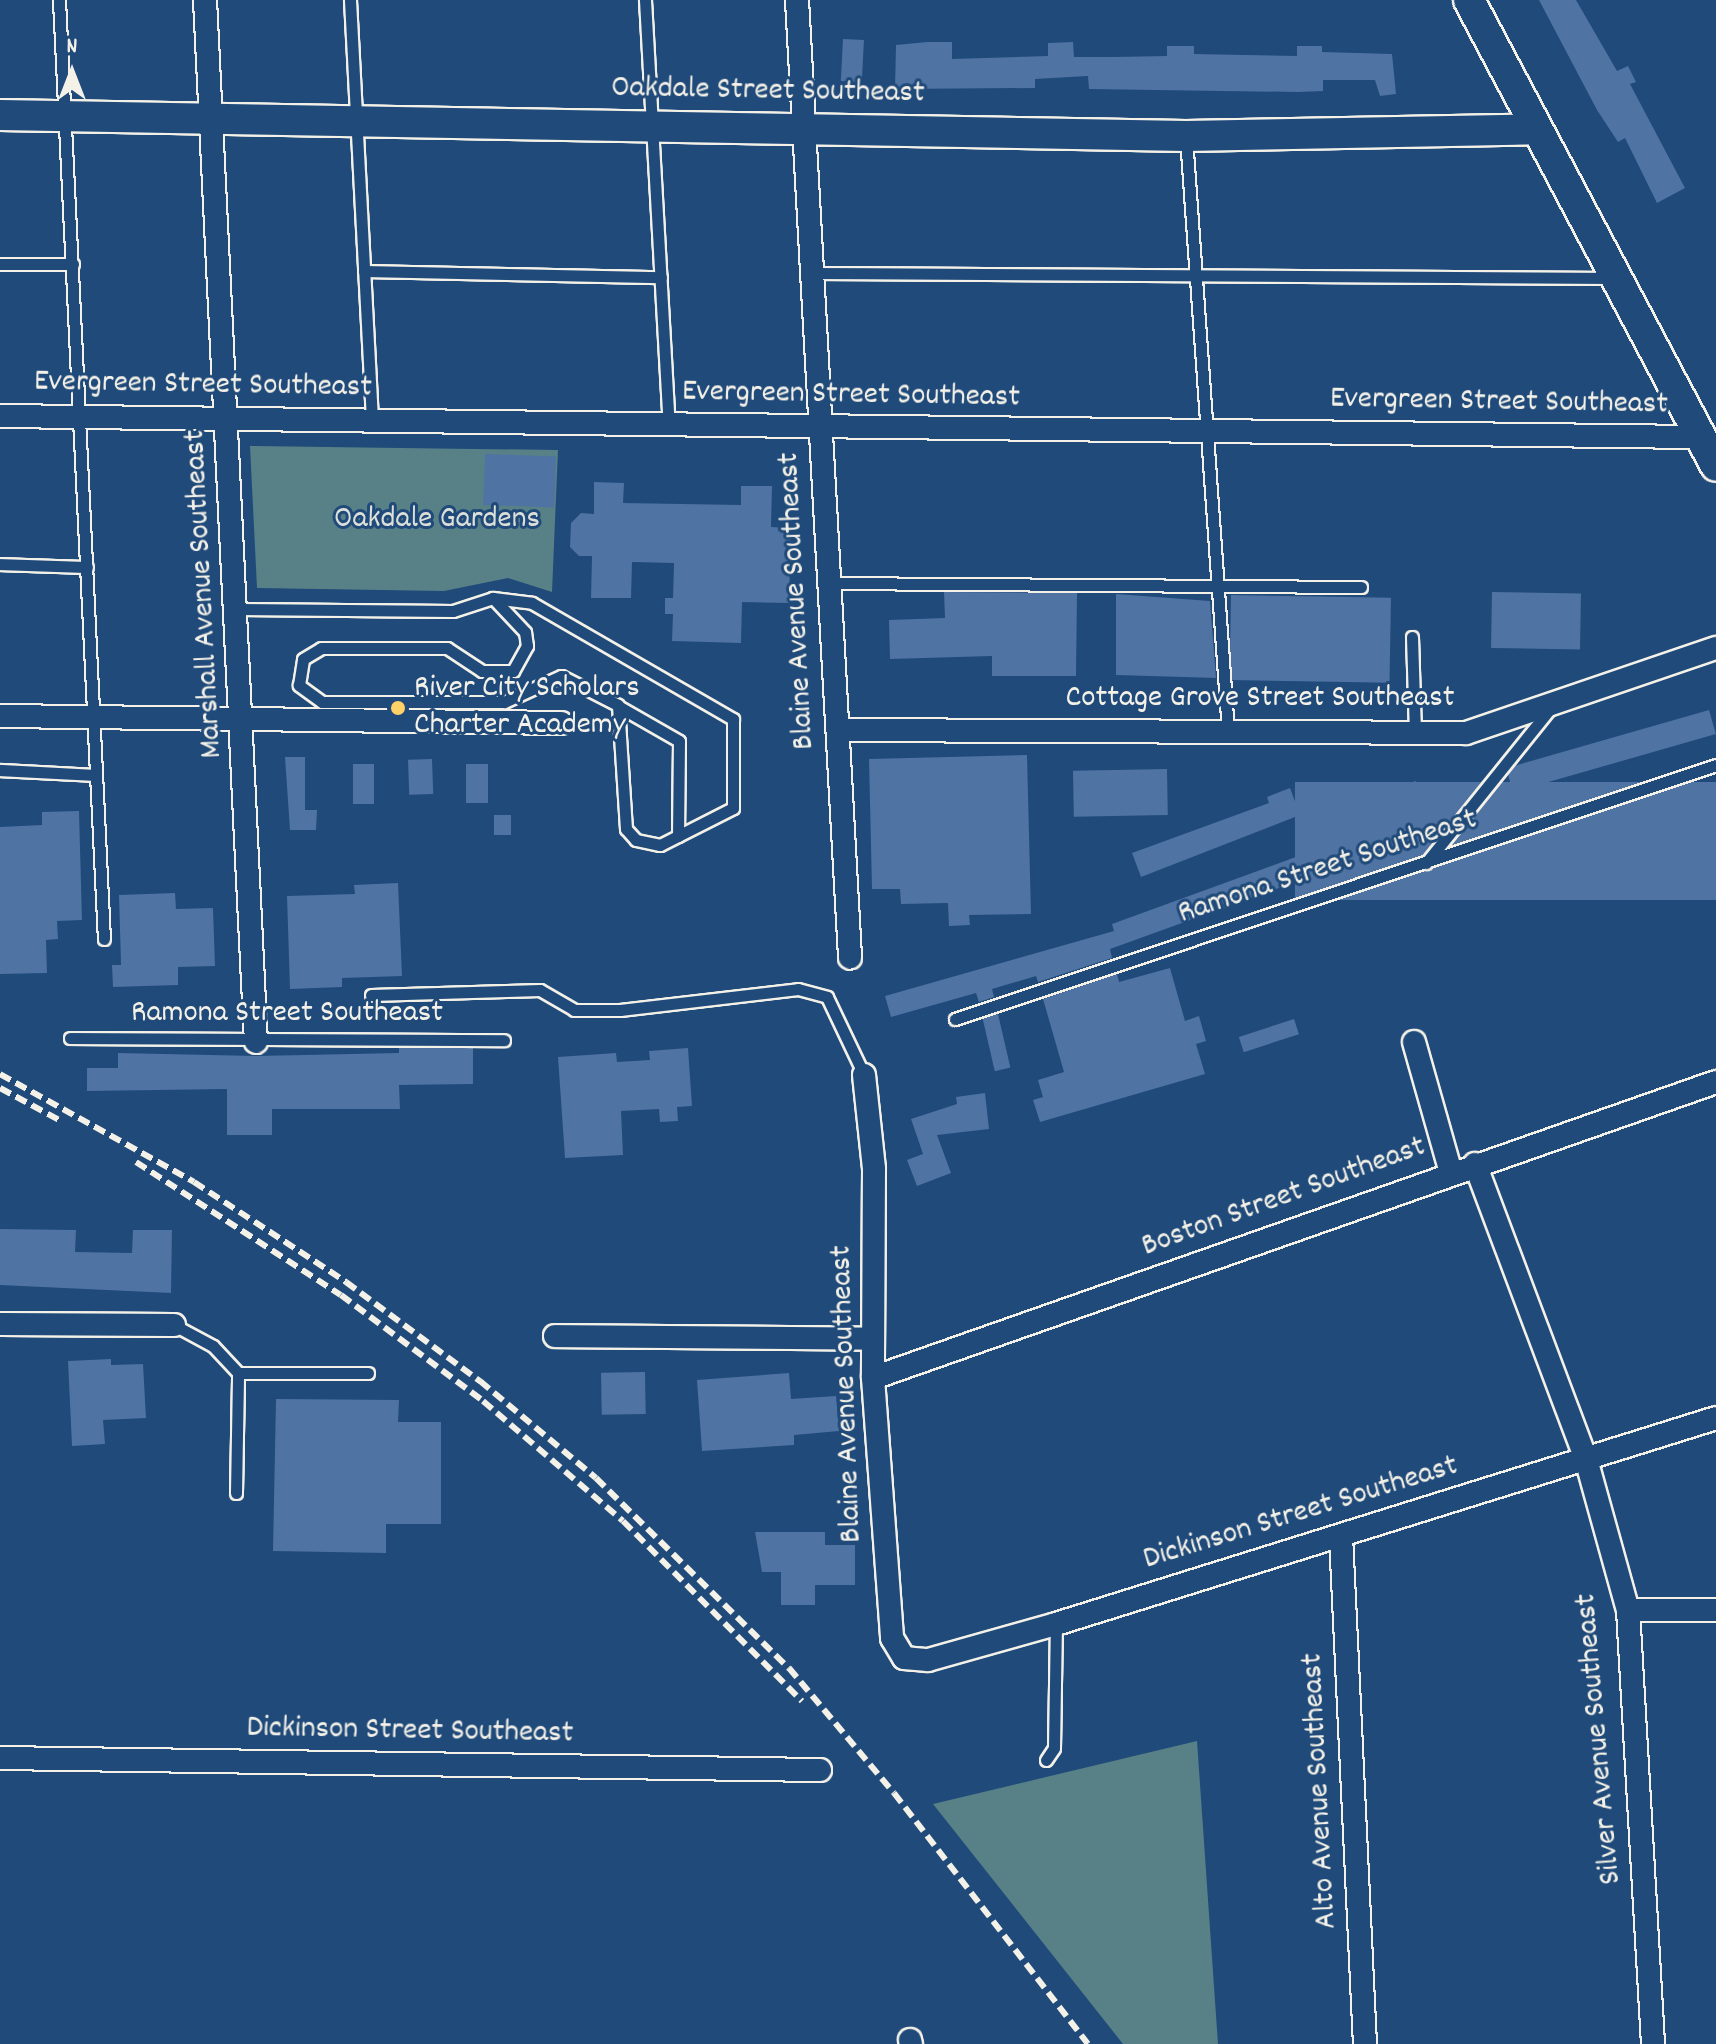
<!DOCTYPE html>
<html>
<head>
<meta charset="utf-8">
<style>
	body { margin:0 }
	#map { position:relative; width:1716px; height:2044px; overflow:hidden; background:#1f4a7a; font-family:Dekko,sans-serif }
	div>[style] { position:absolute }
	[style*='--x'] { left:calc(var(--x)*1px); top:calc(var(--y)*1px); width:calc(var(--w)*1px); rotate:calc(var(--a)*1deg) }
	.green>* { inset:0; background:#588087 }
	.building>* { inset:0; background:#4f73a3; transform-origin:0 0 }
	.roads { filter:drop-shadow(2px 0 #f4f1e8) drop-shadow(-2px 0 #f4f1e8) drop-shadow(0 2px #f4f1e8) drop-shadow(0 -2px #f4f1e8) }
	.lane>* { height:11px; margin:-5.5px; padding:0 5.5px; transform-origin:5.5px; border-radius:5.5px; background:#1f4a7a }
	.street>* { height:22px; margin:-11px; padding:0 11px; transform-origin:11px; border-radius:11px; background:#1f4a7a }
	.secondary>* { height:30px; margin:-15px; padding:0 15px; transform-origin:15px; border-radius:15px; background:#1f4a7a }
	.rail>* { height:6px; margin-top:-3px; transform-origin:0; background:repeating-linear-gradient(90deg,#f4f1e8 0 12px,transparent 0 18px) }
	.dots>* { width:22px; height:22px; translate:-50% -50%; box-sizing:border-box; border:4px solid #1f4a7a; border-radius:50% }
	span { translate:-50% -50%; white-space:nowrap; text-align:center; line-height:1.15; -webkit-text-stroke:6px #1f4a7a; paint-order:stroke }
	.street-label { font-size:32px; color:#f4f1e8 }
	.park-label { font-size:32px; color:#dde0d9 }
	.poi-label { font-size:32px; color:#f4f1e8 }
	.left { translate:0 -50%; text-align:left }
	.north { position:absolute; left:32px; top:32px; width:80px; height:80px; -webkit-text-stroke:6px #1f4a7a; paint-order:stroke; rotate:0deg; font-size:22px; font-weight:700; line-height:32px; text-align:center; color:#f4f1e8 }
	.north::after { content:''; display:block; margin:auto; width:28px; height:36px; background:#f4f1e8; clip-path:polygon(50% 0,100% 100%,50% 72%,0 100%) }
</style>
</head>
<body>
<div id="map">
	<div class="green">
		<div style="clip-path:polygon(250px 446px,558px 450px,552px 592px,508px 578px,444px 591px,257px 588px)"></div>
		<div style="clip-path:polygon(1197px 1741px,1218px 2044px,1123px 2044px,933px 1804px)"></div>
	</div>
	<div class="building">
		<div style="clip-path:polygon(1539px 0,1576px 0,1617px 71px,1628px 66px,1636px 82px,1630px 84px,1685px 188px,1657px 203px,1625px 138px,1618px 142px,1597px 110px)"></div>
		<div style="left:843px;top:39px;width:21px;height:42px;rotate:3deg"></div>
		<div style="clip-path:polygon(927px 42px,952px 42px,952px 59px,1048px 56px,1048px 43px,1073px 42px,1074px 57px,1114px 57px,1167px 56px,1167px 46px,1194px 46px,1194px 54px,1297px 56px,1297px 46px,1322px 46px,1322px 52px,1392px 54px,1396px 94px,1380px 96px,1375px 80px,1323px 80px,1323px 91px,1298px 92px,1089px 89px,1088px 76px,1035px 79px,1035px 88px,895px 89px,896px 45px)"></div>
		<div style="left:485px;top:454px;width:71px;height:51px;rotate:2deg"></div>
		<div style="clip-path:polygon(594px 482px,624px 483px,623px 503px,741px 505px,741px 486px,772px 486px,771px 527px,791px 528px,789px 603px,742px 602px,741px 643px,672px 641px,673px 614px,665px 614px,665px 598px,673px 598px,674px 563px,632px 562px,631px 598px,591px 598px,592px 556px,579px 556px,570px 547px,571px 523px,581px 513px,594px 514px)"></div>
		<div style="clip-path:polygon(944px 592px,1077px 593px,1076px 676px,992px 676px,992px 656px,890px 659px,889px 620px,945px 618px)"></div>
		<div style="left:1492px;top:592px;width:89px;height:56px;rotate:1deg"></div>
		<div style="clip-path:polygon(1116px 594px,1210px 601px,1216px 678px,1116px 675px)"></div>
		<div style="left:1231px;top:595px;width:160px;height:85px;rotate:1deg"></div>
		<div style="left:1709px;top:710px;width:25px;height:211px;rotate:74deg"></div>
		<div style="clip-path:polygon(1027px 755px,1031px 914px,969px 915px,970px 925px,949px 926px,948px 903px,901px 904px,900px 889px,872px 889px,869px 759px)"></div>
		<div style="clip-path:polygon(285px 757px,305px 757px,305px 810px,317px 810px,316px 830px,290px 830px)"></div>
		<div style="left:432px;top:759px;width:35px;height:24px;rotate:88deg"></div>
		<div style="left:353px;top:764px;width:21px;height:40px"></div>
		<div style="left:466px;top:764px;width:22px;height:39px"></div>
		<div style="left:1167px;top:769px;width:46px;height:94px;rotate:89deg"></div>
		<div style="left:1416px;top:781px;width:46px;height:16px;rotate:74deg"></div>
		<div style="left:1716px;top:782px;width:118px;height:421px;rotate:90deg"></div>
		<div style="clip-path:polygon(1290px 788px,1300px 815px,1141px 877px,1132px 853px,1269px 803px,1267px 797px)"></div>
		<div style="left:1357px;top:798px;width:44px;height:15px;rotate:72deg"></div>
		<div style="clip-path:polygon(79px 811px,82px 920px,57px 921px,58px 939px,46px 940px,47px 973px,0 974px,0 827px,42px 825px,42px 812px)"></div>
		<div style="left:494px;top:815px;width:17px;height:20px"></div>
		<div style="clip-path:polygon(1304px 854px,1312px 876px,1110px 949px,1112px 958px,1038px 982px,1036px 976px,992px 989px,994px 997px,979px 1002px,976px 993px,891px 1017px,885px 996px,1114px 931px,1112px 924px)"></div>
		<div style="clip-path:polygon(398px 883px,402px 976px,342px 978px,342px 987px,290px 989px,287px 896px,355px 894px,354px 885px)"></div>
		<div style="clip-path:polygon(175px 893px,176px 909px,213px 908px,215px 966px,178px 967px,178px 985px,113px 987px,112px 965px,121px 965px,119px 895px)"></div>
		<div style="clip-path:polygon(1170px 968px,1185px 1021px,1199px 1016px,1206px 1041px,1196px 1044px,1205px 1074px,1040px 1122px,1033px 1100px,1043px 1097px,1038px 1080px,1064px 1072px,1043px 999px,1117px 974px,1119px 982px)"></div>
		<div style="left:998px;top:1014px;width:55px;height:16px;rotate:77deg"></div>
		<div style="left:1294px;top:1019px;width:16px;height:58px;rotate:72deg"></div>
		<div style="clip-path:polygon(399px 1048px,473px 1048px,473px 1084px,399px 1085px,400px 1109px,272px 1109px,272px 1135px,227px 1135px,227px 1089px,87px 1091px,87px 1068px,118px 1068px,118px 1053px,256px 1056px,399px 1053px)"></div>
		<div style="clip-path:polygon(688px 1048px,692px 1106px,677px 1107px,678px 1121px,660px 1122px,659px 1109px,621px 1111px,623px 1155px,565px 1158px,558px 1057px,616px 1053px,617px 1062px,650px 1060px,649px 1051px)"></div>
		<div style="clip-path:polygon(985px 1093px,989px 1129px,937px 1135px,951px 1173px,917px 1186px,907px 1160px,923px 1154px,911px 1119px,957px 1104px,956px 1097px)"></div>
		<div style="clip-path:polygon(0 1229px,76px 1230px,75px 1252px,132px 1253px,133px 1230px,172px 1230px,171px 1293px,0 1285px)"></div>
		<div style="clip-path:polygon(111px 1359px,111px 1365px,143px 1364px,146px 1418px,103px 1420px,105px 1444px,72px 1446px,68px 1361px)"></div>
		<div style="left:645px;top:1372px;width:42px;height:44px;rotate:89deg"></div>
		<div style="clip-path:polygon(789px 1373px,791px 1399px,836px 1396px,839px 1431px,794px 1435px,794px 1445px,702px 1451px,697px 1380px)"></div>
		<div style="clip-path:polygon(276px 1399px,399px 1400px,398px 1422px,441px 1422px,441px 1524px,386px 1524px,386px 1553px,273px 1551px)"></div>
		<div style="clip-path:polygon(755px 1532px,825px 1532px,825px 1545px,855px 1545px,855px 1585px,815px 1585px,815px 1605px,781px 1605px,781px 1572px,762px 1572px)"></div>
	</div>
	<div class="roads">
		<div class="lane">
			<div style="--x:59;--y:0;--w:940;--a:87.26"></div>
			<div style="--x:350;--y:0;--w:421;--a:87"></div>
			<div style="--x:645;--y:0;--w:426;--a:86.8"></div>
			<div style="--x:1186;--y:137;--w:595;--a:85.96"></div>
			<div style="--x:0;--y:264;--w:73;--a:0"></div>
			<div style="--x:364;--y:271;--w:297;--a:1.2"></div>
			<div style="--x:812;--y:273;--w:801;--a:0.36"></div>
			<div style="--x:0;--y:564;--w:87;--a:2"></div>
			<div style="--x:829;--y:583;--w:532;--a:0.43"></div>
			<div style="--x:238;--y:609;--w:215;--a:0.5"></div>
			<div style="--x:453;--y:611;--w:42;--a:-18"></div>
			<div style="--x:493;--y:598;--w:39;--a:7"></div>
			<div style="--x:532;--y:603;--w:232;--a:30"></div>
			<div style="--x:733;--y:719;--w:89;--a:90"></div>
			<div style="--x:733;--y:808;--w:82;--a:153.1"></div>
			<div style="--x:660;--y:845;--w:25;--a:-168"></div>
			<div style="--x:636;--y:840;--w:15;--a:-132"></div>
			<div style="--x:626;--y:829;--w:124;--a:-93.7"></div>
			<div style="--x:618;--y:705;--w:64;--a:-153"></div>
			<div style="--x:561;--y:676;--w:63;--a:155.5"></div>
			<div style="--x:504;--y:702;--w:182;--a:180"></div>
			<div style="--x:322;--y:702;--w:29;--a:-144"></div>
			<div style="--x:299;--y:685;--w:26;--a:-81"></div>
			<div style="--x:303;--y:659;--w:21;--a:-31"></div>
			<div style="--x:321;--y:648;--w:126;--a:0"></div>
			<div style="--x:447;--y:648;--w:42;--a:33.3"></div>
			<div style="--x:482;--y:671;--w:31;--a:0"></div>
			<div style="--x:513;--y:671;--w:29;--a:-61"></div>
			<div style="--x:527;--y:646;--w:14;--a:-98"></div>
			<div style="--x:525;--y:632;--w:47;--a:-133.3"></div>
			<div style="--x:1412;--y:637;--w:97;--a:88.2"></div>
			<div style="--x:618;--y:706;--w:70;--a:29.8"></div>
			<div style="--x:679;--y:741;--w:95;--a:90.6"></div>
			<div style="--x:0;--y:770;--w:95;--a:3"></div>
			<div style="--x:1426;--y:863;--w:198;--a:-51.2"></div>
			<div style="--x:371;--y:995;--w:169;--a:-1.7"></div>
			<div style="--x:540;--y:990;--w:39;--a:30"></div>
			<div style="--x:574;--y:1010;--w:46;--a:0"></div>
			<div style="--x:620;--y:1010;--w:179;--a:-6.7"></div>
			<div style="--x:798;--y:989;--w:30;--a:15"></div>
			<div style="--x:827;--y:997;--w:86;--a:64.6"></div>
			<div style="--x:955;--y:1019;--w:802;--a:-18.46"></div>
			<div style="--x:70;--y:1038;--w:434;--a:0.3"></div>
			<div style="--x:174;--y:1325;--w:44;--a:28.3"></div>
			<div style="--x:213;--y:1346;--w:37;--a:47"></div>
			<div style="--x:238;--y:1373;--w:130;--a:0"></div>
			<div style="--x:236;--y:1493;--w:120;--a:-89"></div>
			<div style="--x:1046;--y:1760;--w:14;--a:-56"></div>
			<div style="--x:1054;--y:1748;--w:124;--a:-89.1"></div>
		</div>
		<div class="street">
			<div style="--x:205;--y:0;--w:1043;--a:87.2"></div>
			<div style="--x:797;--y:0;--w:959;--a:86.83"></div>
			<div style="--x:0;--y:416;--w:1701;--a:0.71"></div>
			<div style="--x:0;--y:716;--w:561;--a:0.71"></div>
			<div style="--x:838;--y:730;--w:628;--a:0.27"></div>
			<div style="--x:1466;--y:733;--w:264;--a:-18.8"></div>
			<div style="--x:1414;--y:1042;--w:136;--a:74.2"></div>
			<div style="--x:864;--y:1075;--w:95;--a:83.9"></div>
			<div style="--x:874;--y:1169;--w:209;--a:90.3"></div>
			<div style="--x:873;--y:1378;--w:261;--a:85.8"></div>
			<div style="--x:892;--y:1638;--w:23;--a:59"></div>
			<div style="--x:904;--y:1658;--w:24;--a:5"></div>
			<div style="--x:928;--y:1660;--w:133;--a:-15.7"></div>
			<div style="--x:1056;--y:1624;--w:691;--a:-17.33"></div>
			<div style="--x:1475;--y:1164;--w:315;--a:69.4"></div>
			<div style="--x:1586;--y:1459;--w:157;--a:74.5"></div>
			<div style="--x:1628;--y:1610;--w:435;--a:86.7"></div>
			<div style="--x:0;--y:1324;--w:174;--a:0.3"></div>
			<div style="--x:555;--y:1336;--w:316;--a:0.5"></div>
			<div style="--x:873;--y:1378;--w:893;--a:-19.35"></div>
			<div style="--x:1341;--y:1536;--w:509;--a:87.3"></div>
			<div style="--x:1628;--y:1610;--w:88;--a:0"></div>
			<div style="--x:0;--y:1758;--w:820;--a:0.84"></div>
			<div style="--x:910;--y:2040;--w:4;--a:76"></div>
		</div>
		<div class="secondary">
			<div style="--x:1469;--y:0;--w:527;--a:62.07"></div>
			<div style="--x:0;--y:115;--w:1186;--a:1.01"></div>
			<div style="--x:1186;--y:136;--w:349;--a:-1.1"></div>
		</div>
	</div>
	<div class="rail">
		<div style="--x:0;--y:1074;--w:222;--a:29.1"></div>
		<div style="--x:194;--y:1182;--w:182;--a:33.3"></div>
		<div style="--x:346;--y:1282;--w:167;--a:36.5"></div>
		<div style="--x:480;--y:1381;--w:151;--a:39.9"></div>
		<div style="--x:596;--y:1478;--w:271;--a:44.6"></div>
		<div style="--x:789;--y:1668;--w:163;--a:50"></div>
		<div style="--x:894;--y:1793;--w:317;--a:52.3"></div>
		<div style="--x:0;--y:1088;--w:67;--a:28.5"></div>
		<div style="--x:136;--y:1162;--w:244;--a:33"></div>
		<div style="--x:341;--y:1295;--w:177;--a:36.7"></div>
		<div style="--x:483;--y:1401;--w:184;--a:40.6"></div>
		<div style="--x:623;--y:1521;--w:254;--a:45.2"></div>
	</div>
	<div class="dots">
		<div style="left:398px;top:708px;background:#ffd166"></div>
	</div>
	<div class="street-label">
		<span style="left:768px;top:92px;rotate:1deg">Oakdale Street Southeast</span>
		<span style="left:203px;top:386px;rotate:1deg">Evergreen Street Southeast</span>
		<span style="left:851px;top:396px;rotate:1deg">Evergreen Street Southeast</span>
		<span style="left:1499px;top:403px;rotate:1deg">Evergreen Street Southeast</span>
		<span style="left:205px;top:594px;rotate:-93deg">Marshall Avenue Southeast</span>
		<span style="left:798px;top:601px;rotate:-93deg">Blaine Avenue Southeast</span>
		<span style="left:1260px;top:699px">Cottage Grove Street Southeast</span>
		<span style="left:1328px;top:868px;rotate:-18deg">Ramona Street Southeast</span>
		<span style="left:287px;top:1014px">Ramona Street Southeast</span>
		<span style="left:1284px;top:1198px;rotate:-20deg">Boston Street Southeast</span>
		<span style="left:848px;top:1394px;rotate:-92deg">Blaine Avenue Southeast</span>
		<span style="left:1301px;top:1514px;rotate:-17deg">Dickinson Street Southeast</span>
		<span style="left:410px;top:1732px;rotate:1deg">Dickinson Street Southeast</span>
		<span style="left:1600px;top:1739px;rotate:-95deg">Silver Avenue Southeast</span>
		<span style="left:1321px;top:1791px;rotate:-93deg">Alto Avenue Southeast</span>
	</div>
	<div class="park-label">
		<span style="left:437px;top:520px">Oakdale Gardens</span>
	</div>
	<div class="poi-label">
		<span class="left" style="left:414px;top:708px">River City Scholars<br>Charter Academy</span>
	</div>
	<div class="north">N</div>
</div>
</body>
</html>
